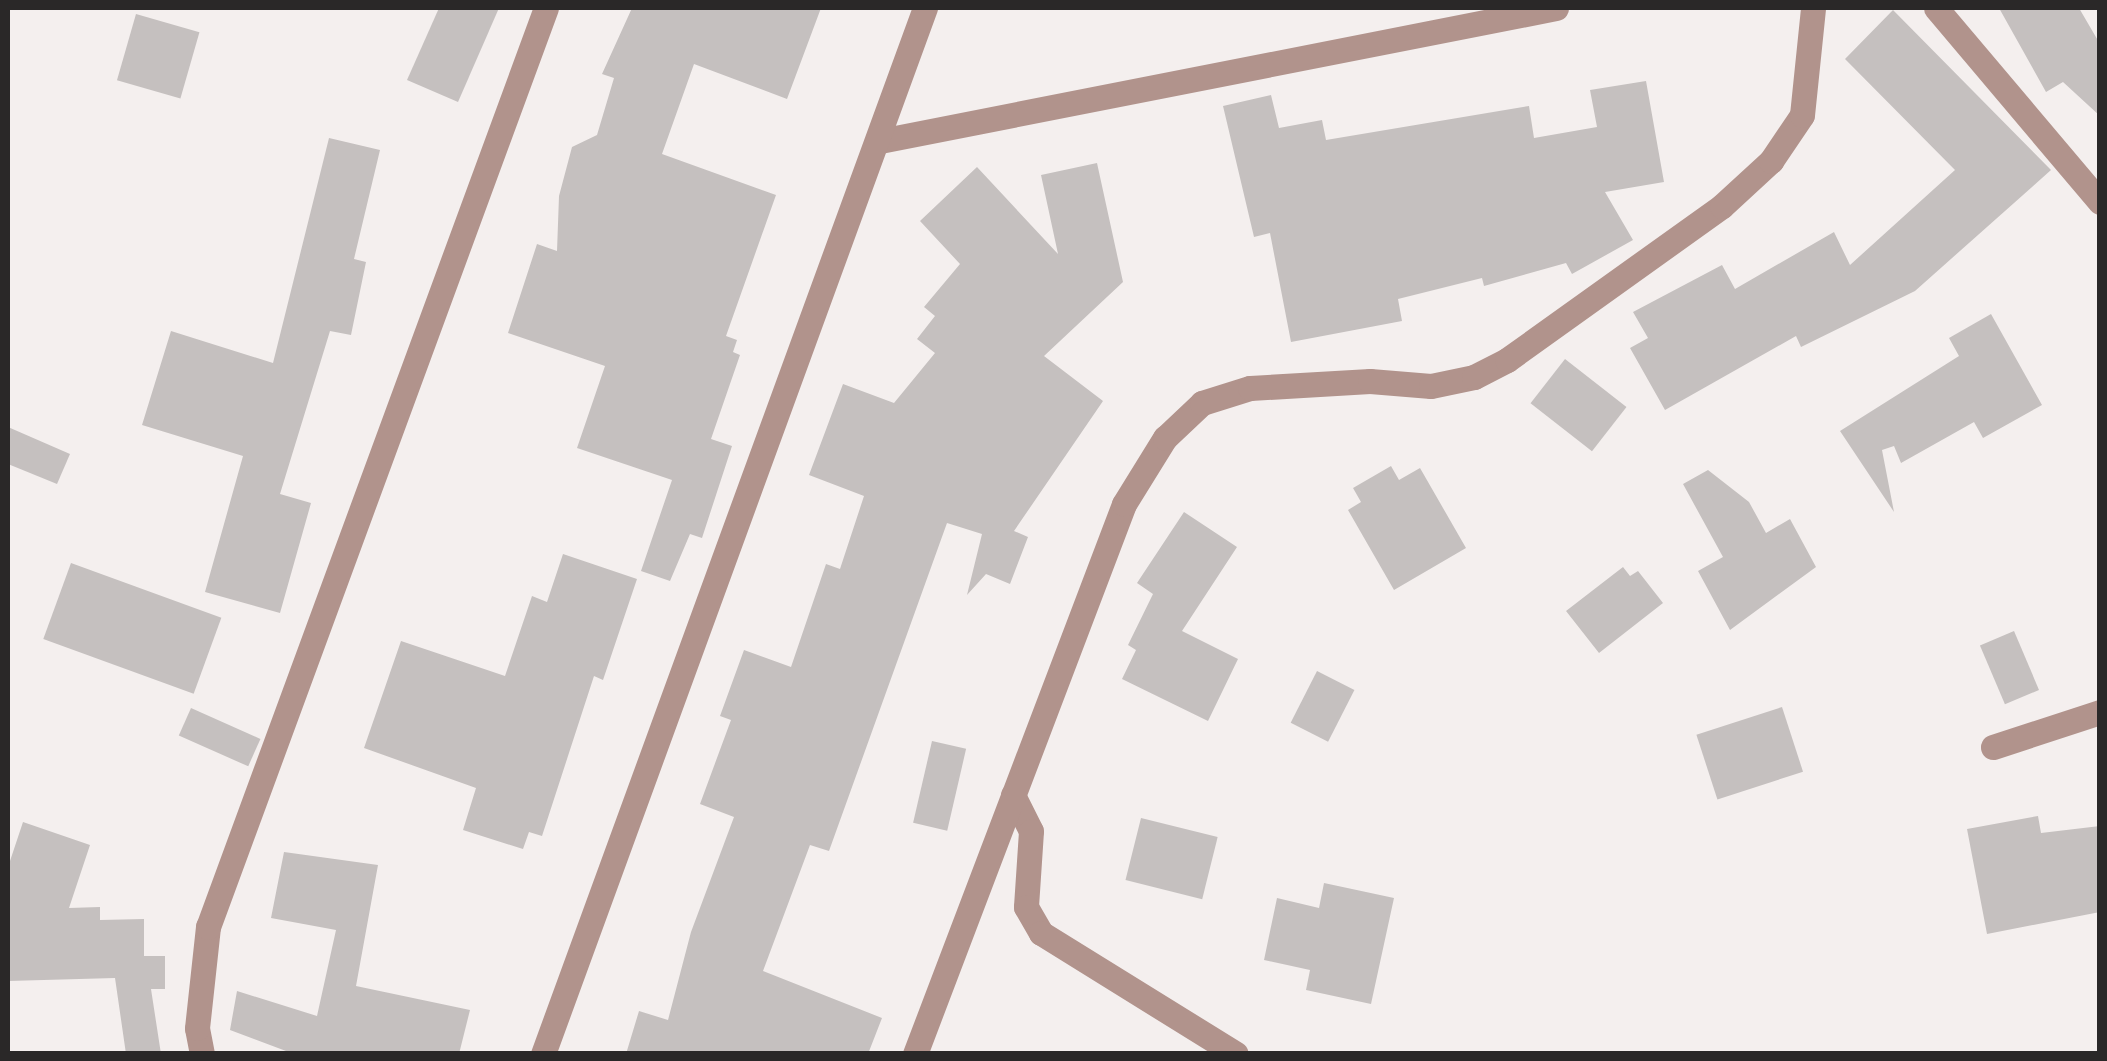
<!DOCTYPE html>
<html>
<head>
<meta charset="utf-8">
<style>
	body { margin:0 }
	#map { position:relative; width:2107px; height:1061px; overflow:hidden; background:#f4efee; font-family:"Varela Round",sans-serif }
	div>[style] { position:absolute }
	[style*='--x'] { left:calc(var(--x)*1px); top:calc(var(--y)*1px); width:calc(var(--w)*1px); rotate:calc(var(--a)*1deg) }
	.building>* { inset:0; background:#c5c0bf; transform-origin:0 0 }
	.street>* { height:25px; margin:-12.5px; padding:0 12.5px; transform-origin:12.5px; border-radius:12.5px; background:#b1938c }
	span { translate:-50% -50%; white-space:nowrap; text-align:center; line-height:1.15; -webkit-text-stroke:9px #fffdfc; paint-order:stroke }
	.frame { position:absolute; inset:0; border:10px solid #2a2828; pointer-events:none }
</style>
</head>
<body>
<div id="map">
	<div class="building">
		<div style="clip-path:polygon(439px 8px,499px 8px,458px 102px,407px 80px)"></div>
		<div style="clip-path:polygon(632px 8px,821px 8px,787px 99px,694px 64px,662px 154px,776px 195px,726px 336px,737px 340px,733px 352px,740px 355px,711px 439px,732px 446px,702px 538px,690px 534px,670px 581px,641px 571px,672px 480px,577px 448px,605px 366px,508px 333px,537px 244px,557px 251px,559px 196px,572px 147px,597px 135px,614px 78px,602px 74px)"></div>
		<div style="clip-path:polygon(1999px 8px,2079px 8px,2100px 44px,2100px 116px,2063px 82px,2046px 92px)"></div>
		<div style="clip-path:polygon(1893px 10px,2051px 170px,1915px 291px,1801px 347px,1796px 336px,1665px 410px,1630px 348px,1648px 338px,1633px 312px,1722px 265px,1735px 289px,1834px 232px,1850px 265px,1955px 170px,1845px 59px)"></div>
		<div style="left:136px;top:14px;width:66px;height:69px;rotate:16deg"></div>
		<div style="clip-path:polygon(1646px 81px,1664px 182px,1605px 192px,1633px 240px,1572px 274px,1566px 263px,1484px 286px,1482px 278px,1398px 299px,1402px 321px,1291px 342px,1270px 233px,1254px 237px,1223px 106px,1271px 95px,1279px 128px,1322px 120px,1326px 140px,1529px 106px,1534px 138px,1597px 127px,1590px 90px)"></div>
		<div style="clip-path:polygon(329px 138px,380px 150px,354px 259px,366px 262px,351px 335px,330px 331px,280px 494px,311px 503px,280px 613px,205px 592px,243px 456px,142px 425px,171px 331px,273px 363px)"></div>
		<div style="clip-path:polygon(1097px 163px,1123px 282px,1044px 356px,1103px 401px,1014px 531px,1028px 537px,1010px 584px,986px 574px,967px 595px,982px 534px,947px 523px,829px 851px,810px 845px,763px 971px,882px 1018px,868px 1054px,626px 1054px,639px 1011px,668px 1020px,691px 932px,734px 817px,700px 804px,731px 720px,720px 716px,744px 650px,791px 667px,826px 564px,840px 569px,864px 496px,809px 475px,843px 384px,894px 403px,935px 353px,917px 339px,935px 316px,924px 307px,960px 264px,920px 221px,977px 167px,1058px 254px,1041px 175px)"></div>
		<div style="clip-path:polygon(1991px 314px,2042px 405px,1983px 438px,1974px 422px,1901px 463px,1894px 446px,1882px 450px,1894px 512px,1840px 431px,1959px 356px,1949px 338px)"></div>
		<div style="left:1565px;top:359px;width:78px;height:56px;rotate:38deg"></div>
		<div style="clip-path:polygon(8px 427px,70px 454px,57px 484px,8px 464px)"></div>
		<div style="clip-path:polygon(1391px 466px,1399px 480px,1420px 468px,1466px 548px,1394px 590px,1348px 510px,1361px 502px,1353px 488px)"></div>
		<div style="clip-path:polygon(1708px 470px,1749px 502px,1766px 533px,1790px 519px,1816px 567px,1730px 630px,1698px 571px,1723px 557px,1683px 484px)"></div>
		<div style="clip-path:polygon(1184px 512px,1237px 547px,1182px 631px,1238px 659px,1208px 721px,1122px 679px,1136px 650px,1128px 645px,1153px 594px,1137px 583px)"></div>
		<div style="clip-path:polygon(563px 554px,637px 579px,603px 680px,594px 676px,542px 836px,529px 832px,523px 849px,463px 830px,476px 788px,364px 748px,401px 641px,505px 676px,532px 596px,547px 602px)"></div>
		<div style="left:71px;top:563px;width:160px;height:81px;rotate:20deg"></div>
		<div style="clip-path:polygon(1623px 567px,1630px 576px,1638px 571px,1663px 603px,1599px 653px,1566px 611px)"></div>
		<div style="left:2014px;top:631px;width:64px;height:37px;rotate:67deg"></div>
		<div style="left:1317px;top:671px;width:42px;height:58px;rotate:27deg"></div>
		<div style="left:1782px;top:707px;width:68px;height:90px;rotate:72deg"></div>
		<div style="left:191px;top:708px;width:76px;height:30px;rotate:24deg"></div>
		<div style="left:932px;top:741px;width:35px;height:84px;rotate:13deg"></div>
		<div style="clip-path:polygon(2038px 816px,2041px 833px,2100px 826px,2100px 912px,1987px 934px,1967px 829px)"></div>
		<div style="left:1141px;top:818px;width:79px;height:64px;rotate:14deg"></div>
		<div style="clip-path:polygon(23px 822px,90px 845px,69px 908px,100px 907px,100px 920px,144px 919px,144px 956px,165px 956px,165px 989px,151px 989px,161px 1054px,126px 1054px,115px 978px,8px 981px,8px 867px)"></div>
		<div style="clip-path:polygon(284px 852px,378px 865px,356px 986px,470px 1010px,459px 1054px,294px 1054px,230px 1030px,237px 991px,317px 1016px,336px 930px,271px 918px)"></div>
		<div style="clip-path:polygon(1324px 883px,1394px 898px,1371px 1004px,1306px 990px,1310px 970px,1264px 960px,1277px 898px,1319px 908px)"></div>
	</div>
	<div class="street">
		<div style="--x:1936;--y:8;--w:254;--a:49.8"></div>
		<div style="--x:880;--y:141;--w:689;--a:-11.13"></div>
		<div style="--x:1993;--y:747;--w:113;--a:-18.1"></div>
		<div style="--x:1013;--y:795;--w:40;--a:63.4"></div>
		<div style="--x:1031;--y:831;--w:76;--a:93.8"></div>
		<div style="--x:1026;--y:907;--w:30;--a:60"></div>
		<div style="--x:1041;--y:933;--w:229;--a:31.8"></div>
		<div style="--x:202;--y:1054;--w:26;--a:-101"></div>
		<div style="--x:197;--y:1028;--w:102;--a:-83.8"></div>
		<div style="--x:208;--y:927;--w:979;--a:-69.81"></div>
		<div style="--x:543;--y:1054;--w:1114;--a:-69.94"></div>
		<div style="--x:915;--y:1054;--w:588;--a:-69.19"></div>
		<div style="--x:1124;--y:504;--w:78;--a:-58.2"></div>
		<div style="--x:1165;--y:438;--w:51;--a:-43.4"></div>
		<div style="--x:1202;--y:403;--w:50;--a:-17.4"></div>
		<div style="--x:1250;--y:388;--w:120;--a:-3.3"></div>
		<div style="--x:1370;--y:381;--w:61;--a:4.7"></div>
		<div style="--x:1431;--y:386;--w:44;--a:-11.8"></div>
		<div style="--x:1474;--y:377;--w:37;--a:-27"></div>
		<div style="--x:1507;--y:360;--w:264;--a:-35.6"></div>
		<div style="--x:1722;--y:206;--w:67;--a:-42.6"></div>
		<div style="--x:1771;--y:161;--w:55;--a:-56"></div>
		<div style="--x:1802;--y:115;--w:108;--a:-84.1"></div>
	</div>
	<div class="frame"></div>
</div>
</body>
</html>
